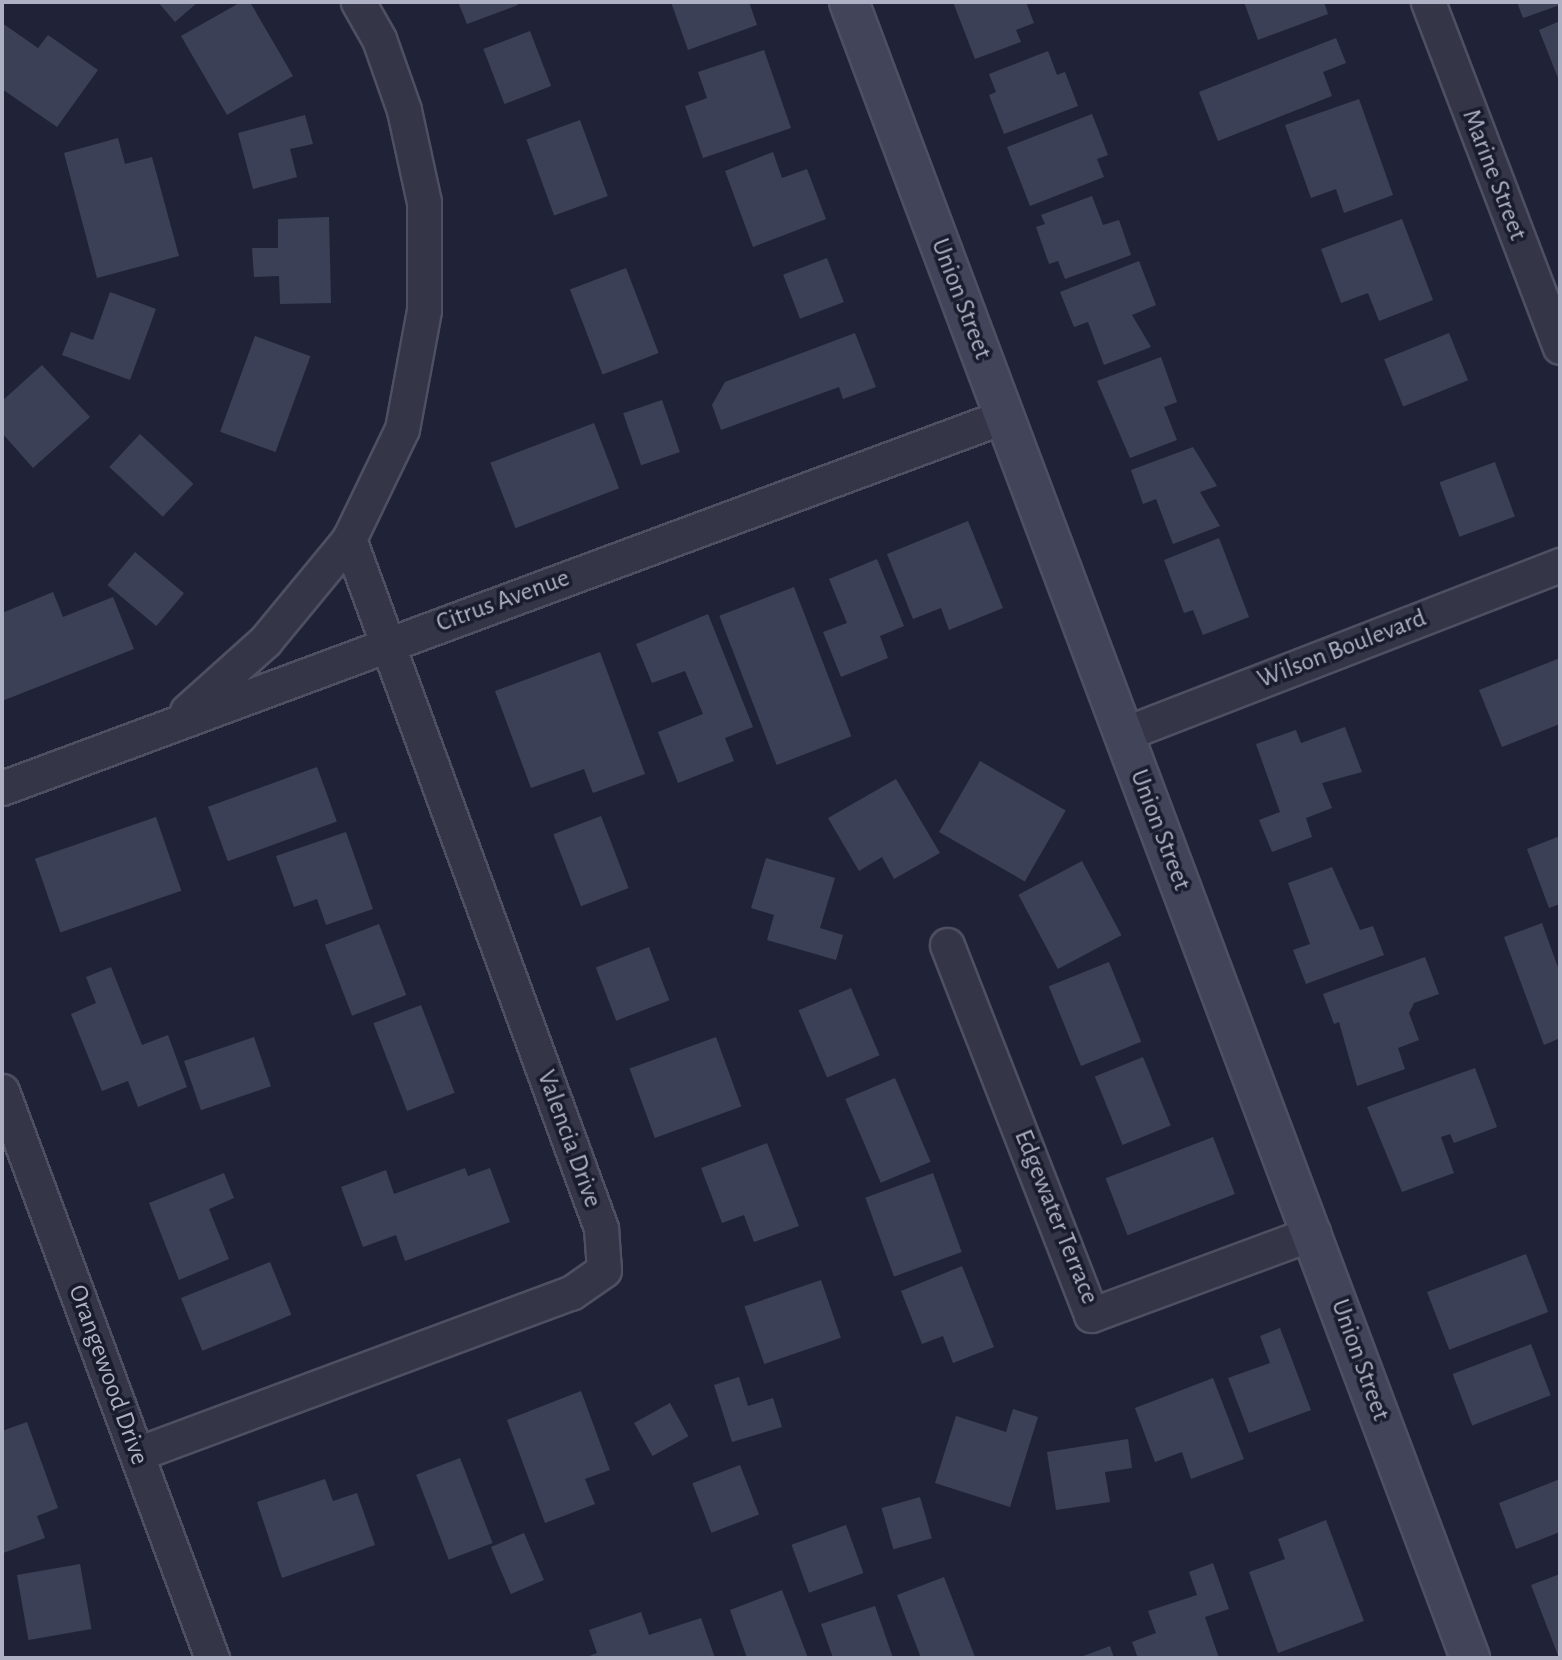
<!DOCTYPE html>
<html>
<head>
<meta charset="utf-8">
<style>
	body { margin:0 }
	#map { position:relative; width:1562px; height:1660px; overflow:hidden; background:#202337; font-family:"Alegreya Sans",sans-serif }
	div>[style] { position:absolute }
	[style*='--x'] { left:calc(var(--x)*1px); top:calc(var(--y)*1px); width:calc(var(--w)*1px); rotate:calc(var(--a)*1deg) }
	.building>* { inset:0; background:#3c4057; transform-origin:0 0 }
	.roads { filter:drop-shadow(2px 0 #4e5062) drop-shadow(-2px 0 #4e5062) drop-shadow(0 2px #4e5062) drop-shadow(0 -2px #4e5062) }
	.street>* { height:33px; margin:-16.5px; padding:0 16.5px; transform-origin:16.5px; border-radius:16.5px; background:#343647 }
	.secondary>* { height:38px; margin:-19px; padding:0 19px; transform-origin:19px; border-radius:19px; background:#42445a }
	span { translate:-50% -50%; white-space:nowrap; text-align:center; line-height:1.15; -webkit-text-stroke:7px #191c2c; paint-order:stroke }
	.street-label { font-size:26px; color:#aeb0c4 }
	.frame { position:absolute; inset:0; border:4px solid #aeb0c4; pointer-events:none }
</style>
</head>
<body>
<div id="map">
	<div class="building">
		<div style="clip-path:polygon(158px 2px,198px 2px,175px 22px)"></div>
		<div style="clip-path:polygon(241px 2px,250px 2px,293px 76px,227px 115px,181px 36px)"></div>
		<div style="clip-path:polygon(458px 2px,517px 2px,518px 5px,467px 24px)"></div>
		<div style="clip-path:polygon(671px 2px,749px 2px,757px 25px,688px 50px)"></div>
		<div style="clip-path:polygon(953px 2px,1026px 2px,1034px 23px,1016px 30px,1021px 42px,975px 59px)"></div>
		<div style="clip-path:polygon(1244px 2px,1324px 2px,1328px 14px,1258px 40px)"></div>
		<div style="clip-path:polygon(1517px 2px,1560px 2px,1560px 5px,1523px 18px)"></div>
		<div style="clip-path:polygon(1560px 21px,1560px 83px,1539px 30px)"></div>
		<div style="clip-path:polygon(2px 23px,38px 48px,48px 35px,98px 70px,57px 127px,2px 89px)"></div>
		<div style="left:530px;top:31px;width:59px;height:50px;rotate:69deg"></div>
		<div style="clip-path:polygon(1336px 38px,1346px 63px,1323px 72px,1332px 96px,1218px 141px,1199px 92px)"></div>
		<div style="clip-path:polygon(764px 50px,791px 128px,703px 158px,685px 106px,707px 98px,698px 72px)"></div>
		<div style="clip-path:polygon(1048px 51px,1057px 75px,1065px 72px,1078px 106px,1004px 134px,989px 95px,996px 92px,989px 74px)"></div>
		<div style="clip-path:polygon(1359px 99px,1393px 195px,1344px 213px,1336px 189px,1311px 198px,1285px 125px)"></div>
		<div style="clip-path:polygon(1092px 114px,1108px 155px,1097px 159px,1104px 177px,1030px 206px,1007px 147px)"></div>
		<div style="clip-path:polygon(305px 115px,313px 144px,290px 149px,297px 177px,253px 189px,238px 133px)"></div>
		<div style="left:580px;top:120px;width:81px;height:57px;rotate:70deg"></div>
		<div style="clip-path:polygon(118px 138px,125px 164px,152px 157px,179px 256px,97px 278px,64px 153px)"></div>
		<div style="clip-path:polygon(773px 152px,782px 178px,807px 169px,826px 219px,753px 247px,725px 171px)"></div>
		<div style="clip-path:polygon(1092px 196px,1103px 225px,1119px 220px,1131px 255px,1065px 279px,1058px 261px,1049px 264px,1036px 227px,1045px 224px,1041px 215px)"></div>
		<div style="clip-path:polygon(329px 217px,331px 303px,280px 304px,279px 276px,254px 277px,252px 248px,278px 248px,278px 219px)"></div>
		<div style="clip-path:polygon(1402px 219px,1433px 300px,1379px 321px,1368px 293px,1341px 303px,1321px 249px)"></div>
		<div style="left:827px;top:258px;width:47px;height:47px;rotate:69deg"></div>
		<div style="clip-path:polygon(1139px 261px,1156px 305px,1132px 315px,1151px 347px,1104px 365px,1088px 322px,1074px 327px,1060px 292px)"></div>
		<div style="left:626px;top:268px;width:91px;height:60px;rotate:69deg"></div>
		<div style="clip-path:polygon(110px 292px,156px 309px,130px 380px,62px 355px,71px 332px,93px 340px)"></div>
		<div style="clip-path:polygon(855px 333px,876px 387px,843px 399px,839px 387px,721px 430px,712px 405px,725px 382px)"></div>
		<div style="left:1449px;top:333px;width:51px;height:70px;rotate:68deg"></div>
		<div style="left:255px;top:336px;width:59px;height:102px;rotate:20deg"></div>
		<div style="clip-path:polygon(1161px 357px,1177px 402px,1164px 407px,1177px 440px,1130px 458px,1097px 381px)"></div>
		<div style="clip-path:polygon(42px 365px,90px 417px,33px 468px,2px 433px,2px 401px)"></div>
		<div style="left:662px;top:400px;width:55px;height:41px;rotate:71deg"></div>
		<div style="left:594px;top:423px;width:70px;height:111px;rotate:69deg"></div>
		<div style="left:140px;top:434px;width:73px;height:45px;rotate:43deg"></div>
		<div style="clip-path:polygon(1193px 447px,1217px 486px,1200px 492px,1220px 526px,1173px 544px,1156px 499px,1143px 504px,1131px 470px)"></div>
		<div style="left:1495px;top:462px;width:58px;height:59px;rotate:70deg"></div>
		<div style="clip-path:polygon(968px 521px,1003px 608px,949px 630px,941px 608px,913px 619px,887px 554px)"></div>
		<div style="clip-path:polygon(1219px 538px,1249px 617px,1203px 635px,1193px 610px,1184px 613px,1164px 560px)"></div>
		<div style="left:135px;top:552px;width:64px;height:43px;rotate:40deg"></div>
		<div style="clip-path:polygon(877px 559px,904px 626px,880px 636px,888px 658px,841px 677px,823px 632px,847px 623px,829px 579px)"></div>
		<div style="left:794px;top:587px;width:160px;height:80px;rotate:69deg"></div>
		<div style="clip-path:polygon(53px 592px,63px 617px,113px 597px,134px 649px,2px 701px,2px 613px)"></div>
		<div style="clip-path:polygon(708px 614px,753px 727px,725px 738px,734px 761px,678px 783px,658px 732px,703px 714px,685px 671px,652px 683px,636px 644px)"></div>
		<div style="clip-path:polygon(600px 652px,645px 774px,593px 793px,584px 769px,531px 788px,495px 691px)"></div>
		<div style="clip-path:polygon(1560px 658px,1560px 724px,1502px 747px,1479px 690px)"></div>
		<div style="clip-path:polygon(1345px 727px,1362px 772px,1322px 783px,1332px 808px,1306px 818px,1312px 837px,1272px 852px,1259px 820px,1280px 812px,1256px 744px,1296px 730px,1301px 743px)"></div>
		<div style="left:980px;top:761px;width:99px;height:82px;rotate:30deg"></div>
		<div style="left:317px;top:767px;width:58px;height:116px;rotate:70deg"></div>
		<div style="clip-path:polygon(896px 779px,940px 853px,894px 879px,882px 857px,859px 871px,828px 818px)"></div>
		<div style="left:601px;top:816px;width:77px;height:51px;rotate:69deg"></div>
		<div style="left:156px;top:817px;width:78px;height:128px;rotate:71deg"></div>
		<div style="clip-path:polygon(346px 832px,373px 909px,326px 925px,317px 899px,294px 907px,276px 856px)"></div>
		<div style="clip-path:polygon(1560px 836px,1560px 904px,1549px 908px,1527px 849px)"></div>
		<div style="clip-path:polygon(766px 858px,835px 878px,820px 928px,843px 935px,836px 960px,767px 940px,774px 915px,751px 908px)"></div>
		<div style="left:1082px;top:861px;width:84px;height:72px;rotate:62deg"></div>
		<div style="clip-path:polygon(1332px 867px,1360px 930px,1373px 926px,1384px 955px,1306px 984px,1293px 950px,1310px 944px,1288px 883px)"></div>
		<div style="clip-path:polygon(1542px 923px,1560px 973px,1560px 1038px,1544px 1045px,1504px 937px)"></div>
		<div style="left:379px;top:924px;width:76px;height:58px;rotate:69deg"></div>
		<div style="left:649px;top:947px;width:57px;height:57px;rotate:69deg"></div>
		<div style="clip-path:polygon(1425px 957px,1439px 994px,1414px 1003px,1409px 1013px,1419px 1040px,1398px 1048px,1405px 1069px,1357px 1086px,1339px 1022px,1334px 1024px,1323px 994px)"></div>
		<div style="left:1109px;top:962px;width:86px;height:65px;rotate:68deg"></div>
		<div style="clip-path:polygon(111px 967px,142px 1045px,168px 1035px,187px 1087px,138px 1107px,128px 1081px,102px 1091px,71px 1014px,96px 1003px,86px 977px)"></div>
		<div style="left:851px;top:988px;width:73px;height:57px;rotate:67deg"></div>
		<div style="left:421px;top:1005px;width:94px;height:51px;rotate:69deg"></div>
		<div style="left:254px;top:1037px;width:52px;height:74px;rotate:71deg"></div>
		<div style="left:716px;top:1037px;width:74px;height:92px;rotate:70deg"></div>
		<div style="left:1143px;top:1057px;width:74px;height:52px;rotate:68deg"></div>
		<div style="clip-path:polygon(1475px 1068px,1497px 1127px,1454px 1143px,1450px 1134px,1441px 1137px,1454px 1173px,1402px 1192px,1367px 1107px)"></div>
		<div style="left:895px;top:1078px;width:91px;height:54px;rotate:67deg"></div>
		<div style="left:1213px;top:1137px;width:61px;height:115px;rotate:69deg"></div>
		<div style="clip-path:polygon(767px 1143px,799px 1226px,754px 1242px,744px 1215px,722px 1223px,701px 1168px)"></div>
		<div style="clip-path:polygon(465px 1168px,468px 1176px,490px 1168px,510px 1222px,405px 1261px,396px 1235px,363px 1247px,341px 1187px,386px 1170px,394px 1194px)"></div>
		<div style="clip-path:polygon(224px 1173px,234px 1198px,209px 1209px,229px 1259px,179px 1280px,149px 1203px)"></div>
		<div style="left:933px;top:1173px;width:84px;height:72px;rotate:70deg"></div>
		<div style="left:1526px;top:1254px;width:62px;height:106px;rotate:69deg"></div>
		<div style="left:270px;top:1262px;width:57px;height:96px;rotate:68deg"></div>
		<div style="clip-path:polygon(962px 1266px,994px 1347px,953px 1363px,943px 1336px,922px 1344px,901px 1291px)"></div>
		<div style="left:821px;top:1280px;width:61px;height:81px;rotate:71deg"></div>
		<div style="clip-path:polygon(1280px 1328px,1311px 1410px,1249px 1433px,1228px 1378px,1270px 1363px,1260px 1336px)"></div>
		<div style="left:1531px;top:1344px;width:55px;height:84px;rotate:69deg"></div>
		<div style="clip-path:polygon(739px 1377px,748px 1406px,773px 1398px,782px 1427px,732px 1442px,714px 1385px)"></div>
		<div style="clip-path:polygon(1213px 1378px,1244px 1459px,1191px 1479px,1182px 1452px,1155px 1462px,1135px 1408px)"></div>
		<div style="clip-path:polygon(581px 1391px,610px 1470px,585px 1479px,595px 1504px,545px 1523px,507px 1420px)"></div>
		<div style="left:670px;top:1403px;width:38px;height:41px;rotate:61deg"></div>
		<div style="clip-path:polygon(1013px 1409px,1038px 1417px,1010px 1507px,935px 1483px,956px 1416px,1006px 1432px)"></div>
		<div style="clip-path:polygon(27px 1422px,58px 1508px,37px 1516px,45px 1538px,3px 1553px,2px 1431px)"></div>
		<div style="clip-path:polygon(1128px 1439px,1132px 1468px,1105px 1472px,1110px 1502px,1056px 1510px,1047px 1452px)"></div>
		<div style="left:460px;top:1458px;width:91px;height:47px;rotate:69deg"></div>
		<div style="left:740px;top:1465px;width:53px;height:51px;rotate:69deg"></div>
		<div style="clip-path:polygon(325px 1479px,333px 1501px,357px 1493px,375px 1545px,282px 1578px,257px 1502px)"></div>
		<div style="clip-path:polygon(1560px 1479px,1560px 1532px,1516px 1549px,1499px 1503px)"></div>
		<div style="left:920px;top:1497px;width:43px;height:40px;rotate:74deg"></div>
		<div style="clip-path:polygon(1326px 1520px,1364px 1621px,1278px 1653px,1249px 1572px,1285px 1559px,1278px 1539px)"></div>
		<div style="left:846px;top:1525px;width:51px;height:58px;rotate:70deg"></div>
		<div style="left:524px;top:1533px;width:51px;height:36px;rotate:67deg"></div>
		<div style="clip-path:polygon(1213px 1563px,1229px 1609px,1205px 1617px,1219px 1658px,1138px 1658px,1132px 1642px,1156px 1633px,1148px 1611px,1197px 1595px,1189px 1572px)"></div>
		<div style="left:80px;top:1564px;width:66px;height:64px;rotate:80deg"></div>
		<div style="clip-path:polygon(1560px 1574px,1560px 1658px,1559px 1658px,1531px 1585px)"></div>
		<div style="clip-path:polygon(944px 1577px,975px 1657px,972px 1658px,921px 1658px,897px 1595px)"></div>
		<div style="clip-path:polygon(782px 1590px,808px 1658px,747px 1658px,730px 1610px)"></div>
		<div style="clip-path:polygon(875px 1606px,893px 1658px,833px 1658px,821px 1624px)"></div>
		<div style="clip-path:polygon(641px 1612px,649px 1635px,701px 1618px,715px 1658px,584px 1658px,597px 1653px,589px 1630px)"></div>
		<div style="clip-path:polygon(1110px 1646px,1114px 1658px,1078px 1658px)"></div>
	</div>
	<div class="roads">
		<div class="street">
			<div style="--x:1428;--y:2;--w:369;--a:69.1"></div>
			<div style="--x:187;--y:711;--w:105;--a:-41.9"></div>
			<div style="--x:265;--y:641;--w:132;--a:-50.5"></div>
			<div style="--x:349;--y:539;--w:122;--a:-64.3"></div>
			<div style="--x:402;--y:429;--w:121;--a:-79.5"></div>
			<div style="--x:424;--y:310;--w:108;--a:-90"></div>
			<div style="--x:424;--y:202;--w:94;--a:-102.3"></div>
			<div style="--x:404;--y:110;--w:75;--a:-109.4"></div>
			<div style="--x:379;--y:39;--w:43;--a:-119.6"></div>
			<div style="--x:1124;--y:734;--w:468;--a:-21.2"></div>
			<div style="--x:2;--y:788;--w:1070;--a:-20.35"></div>
			<div style="--x:947;--y:945;--w:397;--a:68.7"></div>
			<div style="--x:1091;--y:1315;--w:237;--a:-20.3"></div>
			<div style="--x:2;--y:1091;--w:605;--a:69.68"></div>
			<div style="--x:137;--y:1454;--w:463;--a:-20.4"></div>
			<div style="--x:571;--y:1293;--w:40;--a:-34.9"></div>
			<div style="--x:604;--y:1270;--w:42;--a:-94.1"></div>
			<div style="--x:601;--y:1228;--w:734;--a:-110.09"></div>
		</div>
		<div class="secondary">
			<div style="--x:849;--y:2;--w:1769;--a:69.44"></div>
		</div>
	</div>
	<div class="street-label">
		<span style="left:1494px;top:175px;rotate:69deg">Marine Street</span>
		<span style="left:961px;top:299px;rotate:69deg">Union Street</span>
		<span style="left:503px;top:601px;rotate:-20deg">Citrus Avenue</span>
		<span style="left:1342px;top:649px;rotate:-21deg">Wilson Boulevard</span>
		<span style="left:1160px;top:830px;rotate:69deg">Union Street</span>
		<span style="left:569px;top:1139px;rotate:70deg">Valencia Drive</span>
		<span style="left:1056px;top:1217px;rotate:68deg">Edgewater Terrace</span>
		<span style="left:1360px;top:1360px;rotate:70deg">Union Street</span>
		<span style="left:108px;top:1375px;rotate:70deg">Orangewood Drive</span>
	</div>
	<div class="frame"></div>
</div>
</body>
</html>
